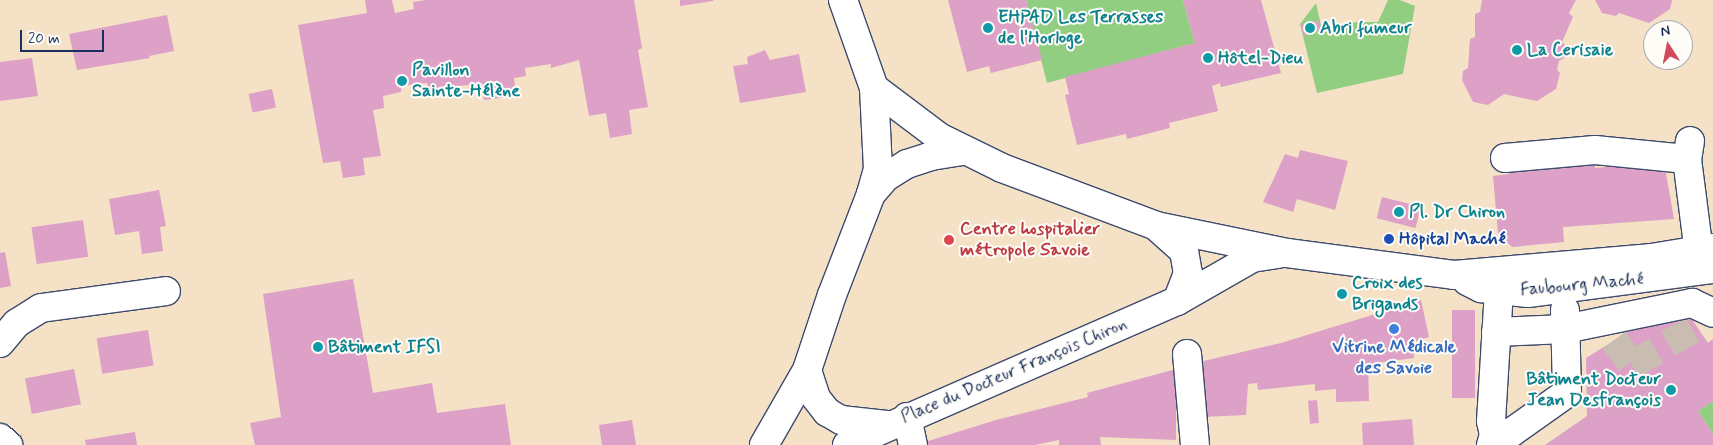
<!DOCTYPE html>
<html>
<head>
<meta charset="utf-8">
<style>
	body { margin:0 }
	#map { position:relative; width:1713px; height:445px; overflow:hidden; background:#f4e1c6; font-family:Mynerve,sans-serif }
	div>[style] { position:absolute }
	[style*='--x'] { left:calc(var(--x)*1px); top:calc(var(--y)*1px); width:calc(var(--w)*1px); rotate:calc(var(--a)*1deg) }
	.green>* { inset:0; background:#92ce82 }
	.building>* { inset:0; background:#dda0c6; transform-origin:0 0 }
	.minor-tunnel>* { height:28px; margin-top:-14px; transform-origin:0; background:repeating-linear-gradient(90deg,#c9bdb1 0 28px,transparent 0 42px) }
	.roads { filter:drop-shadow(1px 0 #3c4a6e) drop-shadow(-1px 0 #3c4a6e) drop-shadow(0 1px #3c4a6e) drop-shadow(0 -1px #3c4a6e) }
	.minor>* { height:28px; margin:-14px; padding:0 14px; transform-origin:14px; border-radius:14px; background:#fff }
	.dots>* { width:14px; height:14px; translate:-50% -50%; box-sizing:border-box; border:2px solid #fdfcf7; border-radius:50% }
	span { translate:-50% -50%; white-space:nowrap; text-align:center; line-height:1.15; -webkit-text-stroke:4px #fdfcf7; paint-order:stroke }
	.culture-label { font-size:18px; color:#0d838f; font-weight:700 }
	.left { translate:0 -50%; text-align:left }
	.right { translate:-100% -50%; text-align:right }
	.health-label { font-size:18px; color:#be3a42; font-weight:700 }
	.transit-label { font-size:18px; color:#164399; font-weight:700 }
	.street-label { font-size:18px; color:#1b2f5e }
	.shop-label { font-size:18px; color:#366cbe; font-weight:700 }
	.north { position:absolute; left:1643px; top:20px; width:50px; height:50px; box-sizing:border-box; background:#fdfcf7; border:1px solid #a3aaba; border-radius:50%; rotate:349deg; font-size:14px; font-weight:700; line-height:20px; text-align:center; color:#1b2f5e }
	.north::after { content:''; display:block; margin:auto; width:18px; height:22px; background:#d1495b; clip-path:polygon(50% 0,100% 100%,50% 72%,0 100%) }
	.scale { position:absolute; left:20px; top:30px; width:84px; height:22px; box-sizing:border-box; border:2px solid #1b2f5e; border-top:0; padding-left:6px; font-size:15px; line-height:18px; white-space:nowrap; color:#1b2f5e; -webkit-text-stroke:4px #fdfcf7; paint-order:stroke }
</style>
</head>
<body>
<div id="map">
	<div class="green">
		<div style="clip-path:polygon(1026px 0,1183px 0,1195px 43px,1047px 83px)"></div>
		<div style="clip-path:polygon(1388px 0,1400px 0,1415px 6px,1403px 74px,1317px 93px,1300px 24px,1316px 3px,1322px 30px,1356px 22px,1378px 22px)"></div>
		<div style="clip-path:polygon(1713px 401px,1713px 434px,1698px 411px)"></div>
	</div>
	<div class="building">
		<div style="clip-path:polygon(365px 0,392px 0,395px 13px,414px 9px,413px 2px,426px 0,634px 0,642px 48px,638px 50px,648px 107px,629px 110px,632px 134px,610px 138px,606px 113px,589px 116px,579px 60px,551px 68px,551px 64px,525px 68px,526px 76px,514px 78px,516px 96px,484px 100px,482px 83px,428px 90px,427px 83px,401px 86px,401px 92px,383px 96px,384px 108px,373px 110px,381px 156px,363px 158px,365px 175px,343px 178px,340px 161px,323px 163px,298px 25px,367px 13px)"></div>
		<div style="clip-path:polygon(680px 0,713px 0,713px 1px,680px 6px)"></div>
		<div style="clip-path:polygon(948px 0,1026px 0,1042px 60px,991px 73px,989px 66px,967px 72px)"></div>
		<div style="clip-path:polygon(1183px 0,1261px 0,1281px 73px,1221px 87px,1220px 83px,1212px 86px,1218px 111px,1169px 123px,1170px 128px,1127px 139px,1126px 134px,1077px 145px,1065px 95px,1069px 94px,1065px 77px,1195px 43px)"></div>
		<div style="clip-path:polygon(1482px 0,1576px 0,1569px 13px,1573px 17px,1562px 42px,1566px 46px,1564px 58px,1559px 61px,1557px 70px,1560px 73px,1556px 89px,1537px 101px,1504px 94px,1488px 105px,1473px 102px,1462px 80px,1463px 71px,1468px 68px,1470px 39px,1475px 37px,1475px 14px,1480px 12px)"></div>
		<div style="clip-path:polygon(1595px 0,1672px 0,1670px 9px,1649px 23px,1619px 13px,1616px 16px,1602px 13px)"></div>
		<div style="clip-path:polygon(167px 15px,174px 51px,149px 56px,150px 58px,77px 70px,69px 34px)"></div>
		<div style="left:1318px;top:20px;width:11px;height:18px;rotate:75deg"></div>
		<div style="clip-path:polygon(765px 50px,770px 60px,799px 54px,806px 92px,740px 103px,733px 66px,748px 64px,747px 57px)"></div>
		<div style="clip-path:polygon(32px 58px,38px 96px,0 101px,0 62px)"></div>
		<div style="left:272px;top:89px;width:19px;height:24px;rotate:78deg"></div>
		<div style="clip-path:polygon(1300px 150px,1348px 161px,1335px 210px,1297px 199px,1293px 212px,1263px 202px,1285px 154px,1298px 158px)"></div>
		<div style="clip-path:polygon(1595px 158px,1595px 168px,1664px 162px,1674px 219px,1563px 227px,1564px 242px,1512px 247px,1498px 233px,1493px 176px,1509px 174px,1508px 164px)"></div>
		<div style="clip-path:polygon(159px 190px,166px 226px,160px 227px,163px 251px,142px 254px,139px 231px,115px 235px,109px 199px)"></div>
		<div style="left:1382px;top:197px;width:40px;height:22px;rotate:14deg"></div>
		<div style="left:83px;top:220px;width:37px;height:52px;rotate:82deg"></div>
		<div style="clip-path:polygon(5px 252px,11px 286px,0 288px,0 253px)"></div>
		<div style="clip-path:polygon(353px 279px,373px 393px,432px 383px,437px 413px,505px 404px,511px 445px,255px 445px,250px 423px,281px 417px,263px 294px)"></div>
		<div style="clip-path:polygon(1421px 300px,1429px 337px,1413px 342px,1414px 358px,1368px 364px,1369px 401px,1336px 402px,1336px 389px,1315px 391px,1315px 384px,1258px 390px,1257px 383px,1248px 384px,1246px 415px,1202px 417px,1195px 363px,1281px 343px)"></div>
		<div style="left:1452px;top:310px;width:23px;height:88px"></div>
		<div style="clip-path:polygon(1689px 315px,1708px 343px,1713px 339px,1713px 401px,1698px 411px,1713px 434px,1713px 445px,1545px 445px,1587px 416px,1586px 358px,1644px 322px)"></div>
		<div style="left:148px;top:330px;width:36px;height:52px;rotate:81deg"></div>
		<div style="clip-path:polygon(1180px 368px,1184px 406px,1176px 407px,1176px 440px,1100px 437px,1101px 445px,1059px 445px,1059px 440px,1035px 445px,926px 445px,925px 442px,996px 420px,1088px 397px,1087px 393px)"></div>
		<div style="left:74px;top:369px;width:36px;height:50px;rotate:79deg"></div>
		<div style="left:1317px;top:400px;width:23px;height:9px;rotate:85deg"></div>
		<div style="clip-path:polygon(1412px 419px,1414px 445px,1363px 445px,1362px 423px)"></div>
		<div style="clip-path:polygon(632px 420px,636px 445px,602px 445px,599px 425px)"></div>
		<div style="clip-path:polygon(135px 432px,137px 445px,86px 445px,85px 440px)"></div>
	</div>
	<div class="minor-tunnel">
		<div style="--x:1614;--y:340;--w:31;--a:54"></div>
		<div style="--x:1632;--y:365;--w:75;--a:-30.3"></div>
	</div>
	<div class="roads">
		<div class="minor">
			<div style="--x:843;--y:0;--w:93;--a:70.6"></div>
			<div style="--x:874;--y:88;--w:81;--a:87.2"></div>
			<div style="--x:878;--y:169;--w:26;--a:106"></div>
			<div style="--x:874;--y:88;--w:81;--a:37"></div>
			<div style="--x:939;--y:137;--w:70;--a:26.2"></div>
			<div style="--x:1002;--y:168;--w:165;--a:20.6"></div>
			<div style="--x:1156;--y:226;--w:134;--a:11.6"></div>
			<div style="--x:1287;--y:253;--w:168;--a:7.5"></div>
			<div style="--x:1454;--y:275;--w:198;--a:-4.9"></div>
			<div style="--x:1651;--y:258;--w:63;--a:-9.2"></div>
			<div style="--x:1690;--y:141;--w:18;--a:99"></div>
			<div style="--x:1687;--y:159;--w:110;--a:82.7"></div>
			<div style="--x:1505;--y:158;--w:90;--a:-5.1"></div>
			<div style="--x:1595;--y:150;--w:92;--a:5.6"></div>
			<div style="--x:1156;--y:226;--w:38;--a:42"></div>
			<div style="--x:1184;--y:251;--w:22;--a:80"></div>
			<div style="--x:1188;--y:273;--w:30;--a:111"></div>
			<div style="--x:1467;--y:281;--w:16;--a:27"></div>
			<div style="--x:1481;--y:288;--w:47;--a:6.1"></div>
			<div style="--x:1528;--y:293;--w:187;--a:-7.4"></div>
			<div style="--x:1496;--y:332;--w:69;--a:-2.5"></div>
			<div style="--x:1565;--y:329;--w:130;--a:-11.6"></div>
			<div style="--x:1692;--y:303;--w:23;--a:25"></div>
			<div style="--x:0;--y:343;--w:26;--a:-50"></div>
			<div style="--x:17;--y:323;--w:28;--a:-32"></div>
			<div style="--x:41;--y:308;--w:126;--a:-7.7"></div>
			<div style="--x:1187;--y:354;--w:91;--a:85"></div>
			<div style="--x:807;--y:370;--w:29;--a:72"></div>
			<div style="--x:816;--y:398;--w:18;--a:52"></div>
			<div style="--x:827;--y:412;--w:16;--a:30"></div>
			<div style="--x:841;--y:420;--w:46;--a:6.2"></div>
			<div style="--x:907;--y:417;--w:29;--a:78"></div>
			<div style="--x:1494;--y:435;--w:18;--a:-9"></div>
			<div style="--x:1512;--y:432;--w:67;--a:-35.3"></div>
			<div style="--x:1567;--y:393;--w:83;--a:-91.4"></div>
			<div style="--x:0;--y:438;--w:11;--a:41"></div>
			<div style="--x:764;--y:445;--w:86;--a:-60.2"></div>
			<div style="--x:807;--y:370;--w:79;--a:-71.6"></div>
			<div style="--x:832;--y:295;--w:108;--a:-68.9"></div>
			<div style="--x:871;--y:194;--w:23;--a:-49"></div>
			<div style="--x:886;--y:177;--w:25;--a:-32"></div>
			<div style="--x:907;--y:164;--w:25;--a:-18"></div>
			<div style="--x:931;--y:156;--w:32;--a:-9"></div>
			<div style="--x:847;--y:445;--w:360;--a:-23.6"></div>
			<div style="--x:1177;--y:301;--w:86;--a:-29.8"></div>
			<div style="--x:1252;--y:258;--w:26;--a:-9"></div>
			<div style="--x:1491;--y:445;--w:10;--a:-73"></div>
			<div style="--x:1494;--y:435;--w:14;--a:-102"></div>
			<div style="--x:1491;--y:421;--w:131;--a:-86.5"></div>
		</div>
	</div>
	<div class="dots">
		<div style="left:988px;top:28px;background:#0f9aa8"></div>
		<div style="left:1310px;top:28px;background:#0f9aa8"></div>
		<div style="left:1517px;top:50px;background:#0f9aa8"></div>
		<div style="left:1208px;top:58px;background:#0f9aa8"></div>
		<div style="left:402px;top:81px;background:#0f9aa8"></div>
		<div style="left:1399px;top:212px;background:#0f9aa8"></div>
		<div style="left:1389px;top:239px;background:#1a4fb4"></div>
		<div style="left:949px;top:240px;background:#e0444e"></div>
		<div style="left:1342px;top:294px;background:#0f9aa8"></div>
		<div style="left:1394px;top:329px;background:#3f7fe0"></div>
		<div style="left:318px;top:347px;background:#0f9aa8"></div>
		<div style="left:1671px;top:390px;background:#0f9aa8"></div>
	</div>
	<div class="culture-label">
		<span class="left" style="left:998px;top:28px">EHPAD Les Terrasses<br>de l'Horloge</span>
		<span class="left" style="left:1320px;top:28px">Abri fumeur</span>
		<span class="left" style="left:1527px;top:50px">La Cerisaie</span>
		<span class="left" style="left:1218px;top:58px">Hôtel-Dieu</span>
		<span class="left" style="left:412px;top:81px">Pavillon<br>Sainte-Hélène</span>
		<span class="left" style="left:1409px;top:212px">Pl. Dr Chiron</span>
		<span class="left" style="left:1352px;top:294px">Croix des<br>Brigands</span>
		<span class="left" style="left:328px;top:347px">Bâtiment IFSI</span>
		<span class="right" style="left:1661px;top:390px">Bâtiment Docteur<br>Jean Desfrançois</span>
	</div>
	<div class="health-label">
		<span class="left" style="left:960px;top:240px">Centre hospitalier<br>métropole Savoie</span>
	</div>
	<div class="transit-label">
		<span class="left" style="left:1399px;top:239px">Hôpital Maché</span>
	</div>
	<div class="street-label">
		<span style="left:1582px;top:285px;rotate:-5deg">Faubourg Maché</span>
		<span style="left:1014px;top:371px;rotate:-23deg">Place du Docteur François Chiron</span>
	</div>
	<div class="shop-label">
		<span style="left:1394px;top:358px">Vitrine Médicale<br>des Savoie</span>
	</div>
	<div class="north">N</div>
	<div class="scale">20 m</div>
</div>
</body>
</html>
